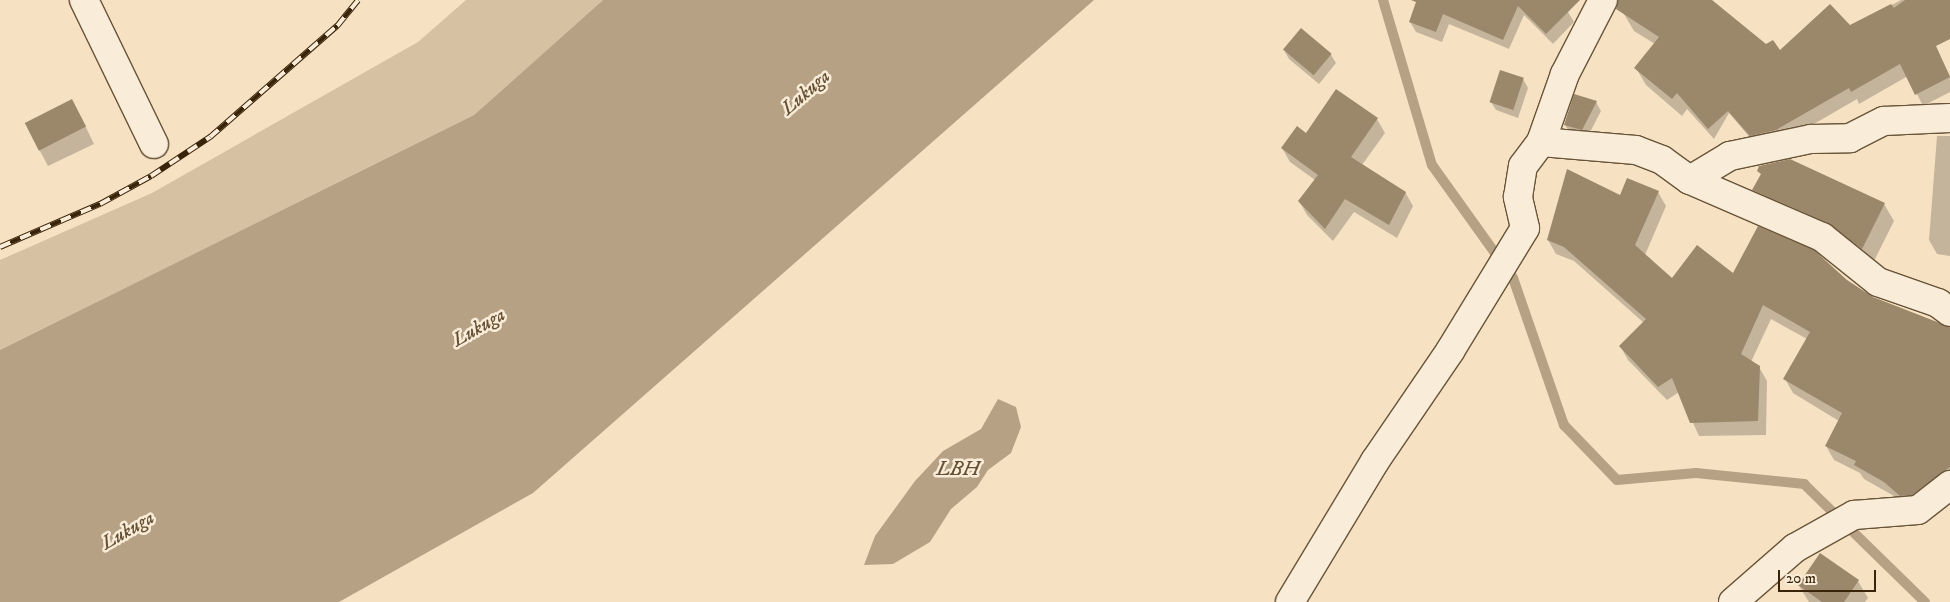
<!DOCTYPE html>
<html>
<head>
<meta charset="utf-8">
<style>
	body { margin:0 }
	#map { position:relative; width:1950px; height:602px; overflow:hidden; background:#f6e2c3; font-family:"IM FELL DW Pica",serif }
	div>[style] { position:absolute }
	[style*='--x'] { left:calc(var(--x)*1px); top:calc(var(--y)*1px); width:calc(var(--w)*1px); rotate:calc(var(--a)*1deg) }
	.green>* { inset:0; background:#d6c2a3 }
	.water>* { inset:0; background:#b6a184 }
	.shadow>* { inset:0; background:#0003 }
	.stream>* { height:10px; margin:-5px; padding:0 5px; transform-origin:5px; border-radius:5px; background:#b6a184 }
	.building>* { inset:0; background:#9b876a; transform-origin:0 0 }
	.roads { filter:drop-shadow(1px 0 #685438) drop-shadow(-1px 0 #685438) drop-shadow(0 1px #685438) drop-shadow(0 -1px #685438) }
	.street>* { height:28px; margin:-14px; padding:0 14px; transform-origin:14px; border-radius:14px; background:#f9ecd8 }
	.rail>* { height:5.5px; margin-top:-2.75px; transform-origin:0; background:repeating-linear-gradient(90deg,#f9ecd8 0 11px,#392409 0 22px); box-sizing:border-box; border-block:1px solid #392409 }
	span { translate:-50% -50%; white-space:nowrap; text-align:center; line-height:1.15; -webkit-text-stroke:5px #f9ecd8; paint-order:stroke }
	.water-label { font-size:19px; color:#655034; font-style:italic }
	.scale { position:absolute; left:1778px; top:570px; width:98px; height:22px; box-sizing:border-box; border:2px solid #392409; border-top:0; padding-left:6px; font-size:15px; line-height:18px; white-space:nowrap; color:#392409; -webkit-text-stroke:4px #f9ecd8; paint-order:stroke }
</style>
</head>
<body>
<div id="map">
	<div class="green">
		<div style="clip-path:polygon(466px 0,603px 0,474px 115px,0 350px,0 260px,152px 193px,418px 42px)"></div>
	</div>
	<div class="water">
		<div style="clip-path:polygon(603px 0,1094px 0,533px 493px,339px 602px,0 602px,0 350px,474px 115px)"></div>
		<div style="clip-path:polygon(998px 399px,1016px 407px,1021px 427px,1011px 453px,988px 470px,977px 487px,951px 509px,930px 542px,893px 564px,864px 565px,875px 536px,915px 481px,943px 451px,981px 429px)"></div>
	</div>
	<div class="shadow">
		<div style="clip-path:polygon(1419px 0,1572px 0,1568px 12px,1574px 22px,1553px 44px,1524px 15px,1509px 49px,1449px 24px,1442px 42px,1416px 32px,1410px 22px)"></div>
		<div style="clip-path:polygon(1633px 0,1708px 0,1743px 88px,1901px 0,1913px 0,1950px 76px,1950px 92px,1923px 106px,1908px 76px,1859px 104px,1857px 99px,1783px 142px,1758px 147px,1729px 113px,1714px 139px,1687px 109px,1682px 116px,1646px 85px,1636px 68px,1655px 44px,1634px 31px,1624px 14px)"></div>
		<div style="clip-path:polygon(1284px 50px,1331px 55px,1336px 63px,1319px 84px,1289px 59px)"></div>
		<div style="clip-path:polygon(1523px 79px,1528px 88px,1518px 118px,1496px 110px,1491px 102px)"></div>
		<div style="clip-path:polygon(1596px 102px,1601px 111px,1587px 138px,1570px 133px,1565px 125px)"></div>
		<div style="clip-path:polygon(81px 117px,94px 144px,48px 166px,39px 149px)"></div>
		<div style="clip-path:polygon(1377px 119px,1385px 133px,1362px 165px,1405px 192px,1413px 206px,1397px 238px,1354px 212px,1333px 241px,1307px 215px,1299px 201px,1315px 180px,1290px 162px,1282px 148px,1306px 135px)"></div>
		<div style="clip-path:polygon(1937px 136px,1950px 136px,1950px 256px,1937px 254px,1929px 240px)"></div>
		<div style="clip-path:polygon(1759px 170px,1884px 204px,1894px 221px,1872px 265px,1763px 206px,1753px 190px,1762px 176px)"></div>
		<div style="clip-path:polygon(1658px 192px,1666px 206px,1645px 255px,1672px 279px,1733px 275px,1846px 281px,1872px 298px,1950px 328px,1950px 486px,1909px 509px,1894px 496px,1864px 479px,1860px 473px,1834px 460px,1826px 446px,1839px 421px,1793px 393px,1785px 379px,1807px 339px,1771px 319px,1751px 362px,1759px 367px,1767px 381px,1766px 435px,1699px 436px,1679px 392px,1667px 400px,1628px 360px,1620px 346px,1644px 323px,1574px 261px,1556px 254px,1548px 240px,1621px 196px)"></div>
		<div style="clip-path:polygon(1858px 581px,1868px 598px,1865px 602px,1809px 602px,1799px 586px)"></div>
	</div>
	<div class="stream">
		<div style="--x:1383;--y:0;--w:172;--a:73.5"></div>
		<div style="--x:1432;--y:165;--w:139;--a:54.4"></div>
		<div style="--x:1513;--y:278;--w:156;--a:70.9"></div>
		<div style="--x:1564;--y:425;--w:76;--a:46.1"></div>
		<div style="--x:1617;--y:480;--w:79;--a:-5.1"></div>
		<div style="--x:1696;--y:473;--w:109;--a:5.8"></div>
		<div style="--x:1804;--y:484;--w:169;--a:44.3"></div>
	</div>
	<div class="building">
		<div style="clip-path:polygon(1411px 0,1580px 0,1546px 34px,1518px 6px,1503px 40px,1443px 14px,1436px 32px,1409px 22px,1416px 2px)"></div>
		<div style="clip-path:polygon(1618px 0,1712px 0,1766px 44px,1773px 40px,1780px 50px,1830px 4px,1850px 25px,1891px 4px,1894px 8px,1905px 0,1950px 0,1950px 39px,1936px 46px,1950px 77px,1915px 95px,1900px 64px,1851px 92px,1849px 88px,1776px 130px,1750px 136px,1728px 111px,1708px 129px,1677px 93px,1672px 99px,1634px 68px,1659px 37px,1616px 9px)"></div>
		<div style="left:1301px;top:28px;width:40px;height:28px;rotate:40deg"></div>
		<div style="left:1500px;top:70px;width:25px;height:34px;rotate:18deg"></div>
		<div style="clip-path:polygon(1336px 89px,1378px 118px,1351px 157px,1406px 192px,1389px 225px,1345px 199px,1325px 229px,1298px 201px,1318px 175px,1281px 148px,1297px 126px,1306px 133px)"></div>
		<div style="clip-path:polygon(1574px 94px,1597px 101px,1582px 130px,1564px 125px)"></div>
		<div style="left:72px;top:99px;width:31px;height:53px;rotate:63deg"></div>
		<div style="clip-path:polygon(1790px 159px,1885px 203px,1862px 249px,1828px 223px,1752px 190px,1761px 174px,1757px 171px,1759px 166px)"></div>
		<div style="clip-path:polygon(1567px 169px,1620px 195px,1627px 178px,1659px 191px,1635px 245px,1672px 278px,1697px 245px,1733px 273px,1758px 226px,1814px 250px,1847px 280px,1873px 297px,1950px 327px,1950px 467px,1912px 495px,1900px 496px,1884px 482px,1854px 465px,1856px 461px,1825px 446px,1842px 413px,1783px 379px,1810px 332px,1763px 305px,1741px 354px,1760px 366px,1758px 421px,1690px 423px,1672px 378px,1658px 387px,1619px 346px,1646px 319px,1564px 247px,1547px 240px)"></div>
		<div style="clip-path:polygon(1820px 553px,1859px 580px,1844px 602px,1822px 602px,1798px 585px)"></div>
	</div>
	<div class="roads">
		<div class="street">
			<div style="--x:84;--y:0;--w:160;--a:64.1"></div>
			<div style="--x:1541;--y:142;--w:95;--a:4.8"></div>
			<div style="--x:1636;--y:150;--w:28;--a:21"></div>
			<div style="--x:1662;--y:160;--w:34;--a:36"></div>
			<div style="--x:1690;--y:180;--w:144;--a:23.4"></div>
			<div style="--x:1822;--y:237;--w:72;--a:38.8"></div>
			<div style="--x:1878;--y:282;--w:64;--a:19.3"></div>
			<div style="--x:1938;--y:303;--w:15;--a:37"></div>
			<div style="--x:1690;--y:180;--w:47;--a:-31"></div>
			<div style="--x:1730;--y:156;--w:83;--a:-11.9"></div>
			<div style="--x:1811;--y:139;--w:39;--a:-1"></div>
			<div style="--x:1850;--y:138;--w:38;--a:-27"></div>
			<div style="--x:1884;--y:121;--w:66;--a:-2.6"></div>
			<div style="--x:1290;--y:602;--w:165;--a:-58.9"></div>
			<div style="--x:1375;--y:461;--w:133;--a:-55.7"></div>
			<div style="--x:1450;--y:351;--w:144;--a:-58.6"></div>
			<div style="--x:1525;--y:228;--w:32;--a:-103"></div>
			<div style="--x:1518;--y:197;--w:31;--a:-81"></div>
			<div style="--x:1523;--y:166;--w:30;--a:-53"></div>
			<div style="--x:1541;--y:142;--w:72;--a:-70.6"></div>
			<div style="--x:1565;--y:74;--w:83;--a:-62.8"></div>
			<div style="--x:1733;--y:602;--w:82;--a:-41.1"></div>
			<div style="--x:1795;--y:548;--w:68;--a:-29.2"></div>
			<div style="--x:1854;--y:515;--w:64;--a:-4.5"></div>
			<div style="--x:1918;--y:510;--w:41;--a:-38"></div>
		</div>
	</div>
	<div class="rail">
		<div style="--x:0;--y:247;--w:109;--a:-23.3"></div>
		<div style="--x:100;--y:204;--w:58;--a:-28.8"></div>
		<div style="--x:151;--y:176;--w:71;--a:-33.5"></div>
		<div style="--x:210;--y:137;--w:169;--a:-41.2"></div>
		<div style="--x:337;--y:26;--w:33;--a:-51"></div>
	</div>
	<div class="water-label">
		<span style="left:806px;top:93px;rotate:-41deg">Lukuga</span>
		<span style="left:479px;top:328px;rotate:-30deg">Lukuga</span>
		<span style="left:958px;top:470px">LBH</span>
		<span style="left:128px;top:531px;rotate:-30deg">Lukuga</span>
	</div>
	<div class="scale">20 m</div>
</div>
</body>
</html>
